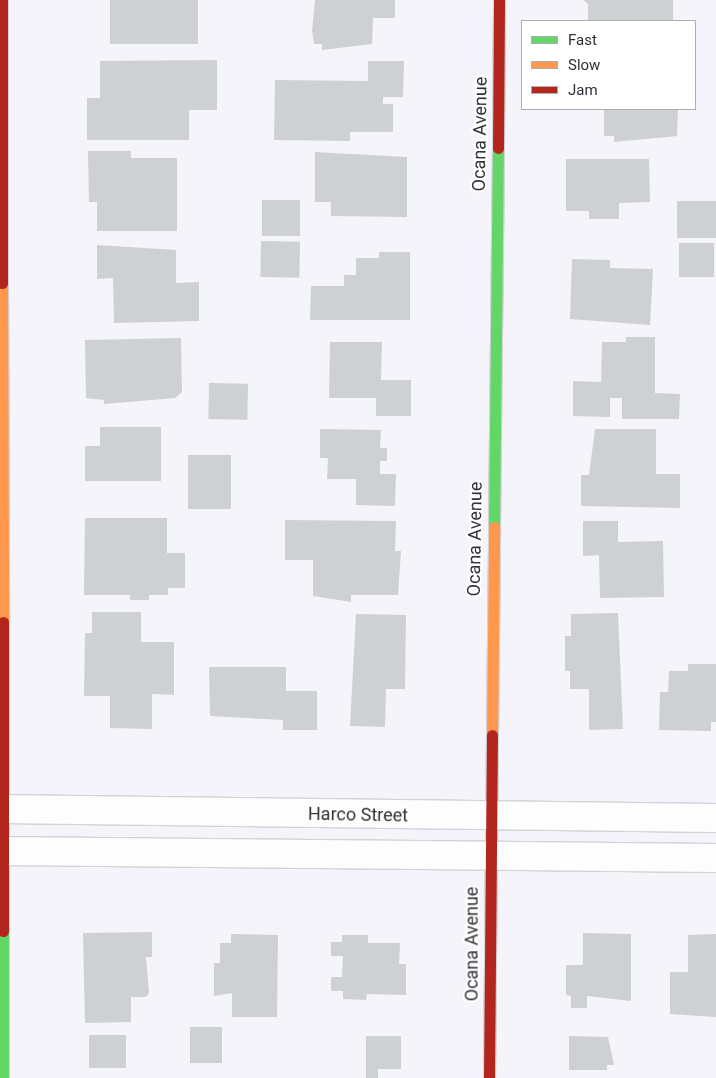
<!DOCTYPE html>
<html>
<head>
<meta charset="utf-8">
<style>
	body { margin:0 }
	#map { position:relative; width:716px; height:1078px; overflow:hidden; background:#f4f4fa; font-family:Roboto,sans-serif }
	div>[style] { position:absolute }
	[style*='--x'] { left:calc(var(--x)*1px); top:calc(var(--y)*1px); width:calc(var(--w)*1px); rotate:calc(var(--a)*1deg) }
	.building>* { inset:0; background:#ced1d1; transform-origin:0 0 }
	.roads { filter:drop-shadow(1px 0 #d2d2d7) drop-shadow(-1px 0 #d2d2d7) drop-shadow(0 1px #d2d2d7) drop-shadow(0 -1px #d2d2d7) }
	.street>* { height:28px; margin:-14px; padding:0 14px; transform-origin:14px; border-radius:14px; background:#fdfdfe }
	.fast>* { height:11px; margin:-5.5px; padding:0 5.5px; transform-origin:5.5px; border-radius:5.5px; background:#63d668 }
	.slow>* { height:11px; margin:-5.5px; padding:0 5.5px; transform-origin:5.5px; border-radius:5.5px; background:#ff974d }
	.jam>* { height:11px; margin:-5.5px; padding:0 5.5px; transform-origin:5.5px; border-radius:5.5px; background:#b3261e }
	span { translate:-50% -50%; white-space:nowrap; text-align:center; line-height:1.15; -webkit-text-stroke:4.5px #fff; paint-order:stroke }
	.street-label { font-size:18px; color:#313036 }
	.legend { position:absolute; left:521px; top:20px; width:175px; height:90px; box-sizing:border-box; background:#fff; border:1px solid #adacaf; margin:0; padding:6px 9px; list-style:none; font-size:15px; color:#313036 }
	.legend li { display:flex; align-items:center; gap:10px; height:25px }
	.legend b { width:25px; border:1px solid #adacaf }
</style>
</head>
<body>
<div id="map">
	<div class="building">
		<div style="left:110px;top:0;width:88px;height:44px"></div>
		<div style="clip-path:polygon(315px 0,395px 0,395px 18px,373px 18px,372px 44px,322px 50px,322px 44px,314px 44px,312px 31px)"></div>
		<div style="clip-path:polygon(583px 0,673px 0,673px 21px,588px 21px,588px 4px)"></div>
		<div style="clip-path:polygon(217px 60px,217px 110px,189px 110px,189px 140px,87px 140px,87px 98px,100px 98px,100px 61px)"></div>
		<div style="clip-path:polygon(368px 61px,404px 61px,403px 97px,383px 97px,383px 104px,393px 104px,393px 132px,350px 132px,350px 141px,274px 140px,275px 80px,368px 81px)"></div>
		<div style="clip-path:polygon(604px 109px,678px 109px,677px 136px,614px 142px,614px 136px,604px 136px)"></div>
		<div style="clip-path:polygon(88px 151px,131px 151px,131px 158px,177px 158px,177px 231px,97px 231px,97px 202px,89px 202px)"></div>
		<div style="clip-path:polygon(315px 152px,407px 157px,407px 217px,331px 216px,331px 202px,315px 202px)"></div>
		<div style="clip-path:polygon(566px 159px,649px 159px,650px 202px,619px 203px,619px 219px,589px 219px,589px 211px,566px 211px)"></div>
		<div style="left:262px;top:200px;width:38px;height:36px"></div>
		<div style="left:716px;top:201px;width:37px;height:39px;rotate:90deg"></div>
		<div style="left:261px;top:241px;width:39px;height:36px;rotate:1deg"></div>
		<div style="left:679px;top:243px;width:35px;height:34px"></div>
		<div style="clip-path:polygon(97px 245px,176px 250px,176px 283px,199px 282px,199px 321px,114px 323px,113px 278px,97px 279px)"></div>
		<div style="clip-path:polygon(379px 252px,410px 252px,410px 320px,310px 320px,311px 286px,344px 286px,344px 275px,356px 275px,356px 258px,379px 258px)"></div>
		<div style="clip-path:polygon(572px 259px,610px 260px,610px 268px,653px 269px,650px 325px,570px 319px)"></div>
		<div style="clip-path:polygon(626px 337px,655px 337px,655px 393px,680px 394px,679px 419px,622px 419px,622px 398px,610px 398px,610px 417px,573px 416px,573px 381px,601px 382px,602px 342px,626px 342px)"></div>
		<div style="clip-path:polygon(181px 338px,182px 392px,175px 398px,104px 404px,104px 400px,86px 398px,85px 340px)"></div>
		<div style="clip-path:polygon(330px 342px,382px 342px,381px 380px,411px 380px,411px 416px,376px 416px,376px 398px,329px 398px)"></div>
		<div style="left:209px;top:383px;width:39px;height:36px;rotate:1deg"></div>
		<div style="clip-path:polygon(100px 427px,161px 427px,161px 481px,85px 481px,85px 446px,100px 446px)"></div>
		<div style="clip-path:polygon(320px 429px,381px 430px,380px 448px,387px 448px,387px 461px,380px 461px,380px 474px,396px 474px,395px 506px,356px 505px,356px 479px,327px 479px,328px 458px,320px 458px)"></div>
		<div style="clip-path:polygon(595px 429px,656px 429px,656px 474px,680px 474px,680px 508px,581px 506px,581px 475px,589px 475px)"></div>
		<div style="left:231px;top:455px;width:54px;height:43px;rotate:90deg"></div>
		<div style="clip-path:polygon(85px 518px,167px 518px,167px 553px,185px 553px,185px 588px,168px 588px,168px 595px,149px 595px,149px 600px,130px 600px,130px 595px,84px 595px)"></div>
		<div style="clip-path:polygon(285px 520px,396px 521px,395px 551px,401px 551px,398px 595px,351px 595px,351px 602px,313px 596px,313px 560px,285px 560px)"></div>
		<div style="clip-path:polygon(583px 521px,618px 521px,618px 542px,663px 541px,664px 597px,600px 598px,599px 555px,583px 556px)"></div>
		<div style="clip-path:polygon(92px 612px,141px 612px,141px 642px,174px 642px,174px 695px,152px 694px,152px 729px,110px 728px,110px 696px,84px 696px,85px 633px,92px 633px)"></div>
		<div style="clip-path:polygon(618px 613px,623px 729px,589px 730px,589px 689px,570px 689px,570px 671px,565px 671px,565px 636px,571px 636px,571px 614px)"></div>
		<div style="clip-path:polygon(356px 614px,406px 615px,405px 689px,386px 689px,385px 727px,350px 726px)"></div>
		<div style="clip-path:polygon(688px 664px,716px 664px,716px 722px,711px 722px,711px 731px,659px 730px,660px 692px,668px 692px,669px 671px,688px 671px)"></div>
		<div style="clip-path:polygon(209px 667px,286px 667px,286px 691px,317px 691px,317px 730px,283px 730px,283px 720px,210px 716px)"></div>
		<div style="clip-path:polygon(152px 932px,152px 957px,146px 957px,149px 993px,146px 997px,131px 997px,131px 1022px,85px 1023px,83px 933px)"></div>
		<div style="clip-path:polygon(583px 933px,631px 934px,631px 1001px,587px 996px,587px 1008px,571px 1008px,571px 996px,566px 995px,566px 965px,583px 965px)"></div>
		<div style="clip-path:polygon(231px 934px,278px 935px,277px 1017px,232px 1017px,232px 993px,214px 996px,214px 963px,220px 963px,220px 943px,231px 943px)"></div>
		<div style="clip-path:polygon(716px 934px,716px 1017px,670px 1014px,670px 972px,688px 972px,688px 935px)"></div>
		<div style="clip-path:polygon(342px 935px,368px 935px,368px 943px,400px 943px,399px 964px,406px 964px,406px 995px,367px 994px,366px 1000px,343px 999px,343px 991px,331px 991px,331px 977px,342px 977px,343px 956px,331px 956px,331px 942px,342px 942px)"></div>
		<div style="left:190px;top:1027px;width:32px;height:36px"></div>
		<div style="left:126px;top:1035px;width:33px;height:37px;rotate:90deg"></div>
		<div style="clip-path:polygon(366px 1036px,401px 1036px,401px 1069px,378px 1069px,378px 1078px,366px 1078px)"></div>
		<div style="clip-path:polygon(569px 1036px,608px 1037px,614px 1065px,607px 1065px,607px 1070px,569px 1070px)"></div>
	</div>
	<div class="roads">
		<div class="street">
			<div style="--x:0;--y:809;--w:716;--a:0.72"></div>
			<div style="--x:0;--y:851;--w:716;--a:0.56"></div>
		</div>
		<div class="fast">
			<div style="--x:494;--y:527;--w:379;--a:-89.4"></div>
			<div style="--x:3;--y:931;--w:147;--a:90"></div>
		</div>
		<div class="slow">
			<div style="--x:2;--y:283;--w:339;--a:89.8"></div>
			<div style="--x:492;--y:735;--w:208;--a:-89.4"></div>
		</div>
		<div class="jam">
			<div style="--x:2;--y:0;--w:283;--a:90"></div>
			<div style="--x:498;--y:148;--w:148;--a:-89.6"></div>
			<div style="--x:3;--y:622;--w:309;--a:90"></div>
			<div style="--x:489;--y:1078;--w:343;--a:-89.5"></div>
		</div>
	</div>
	<div class="street-label">
		<span style="left:480px;top:134px;rotate:-89deg">Ocana Avenue</span>
		<span style="left:475px;top:539px;rotate:-89deg">Ocana Avenue</span>
		<span style="left:358px;top:815px;rotate:1deg">Harco Street</span>
		<span style="left:472px;top:944px;rotate:-90deg">Ocana Avenue</span>
	</div>
	<ul class="legend">
	<li><b style="height:6px;background:#63d668"></b>Fast</li>
	<li><b style="height:6px;background:#ff974d"></b>Slow</li>
	<li><b style="height:6px;background:#b3261e"></b>Jam</li>
	</ul>
</div>
</body>
</html>
